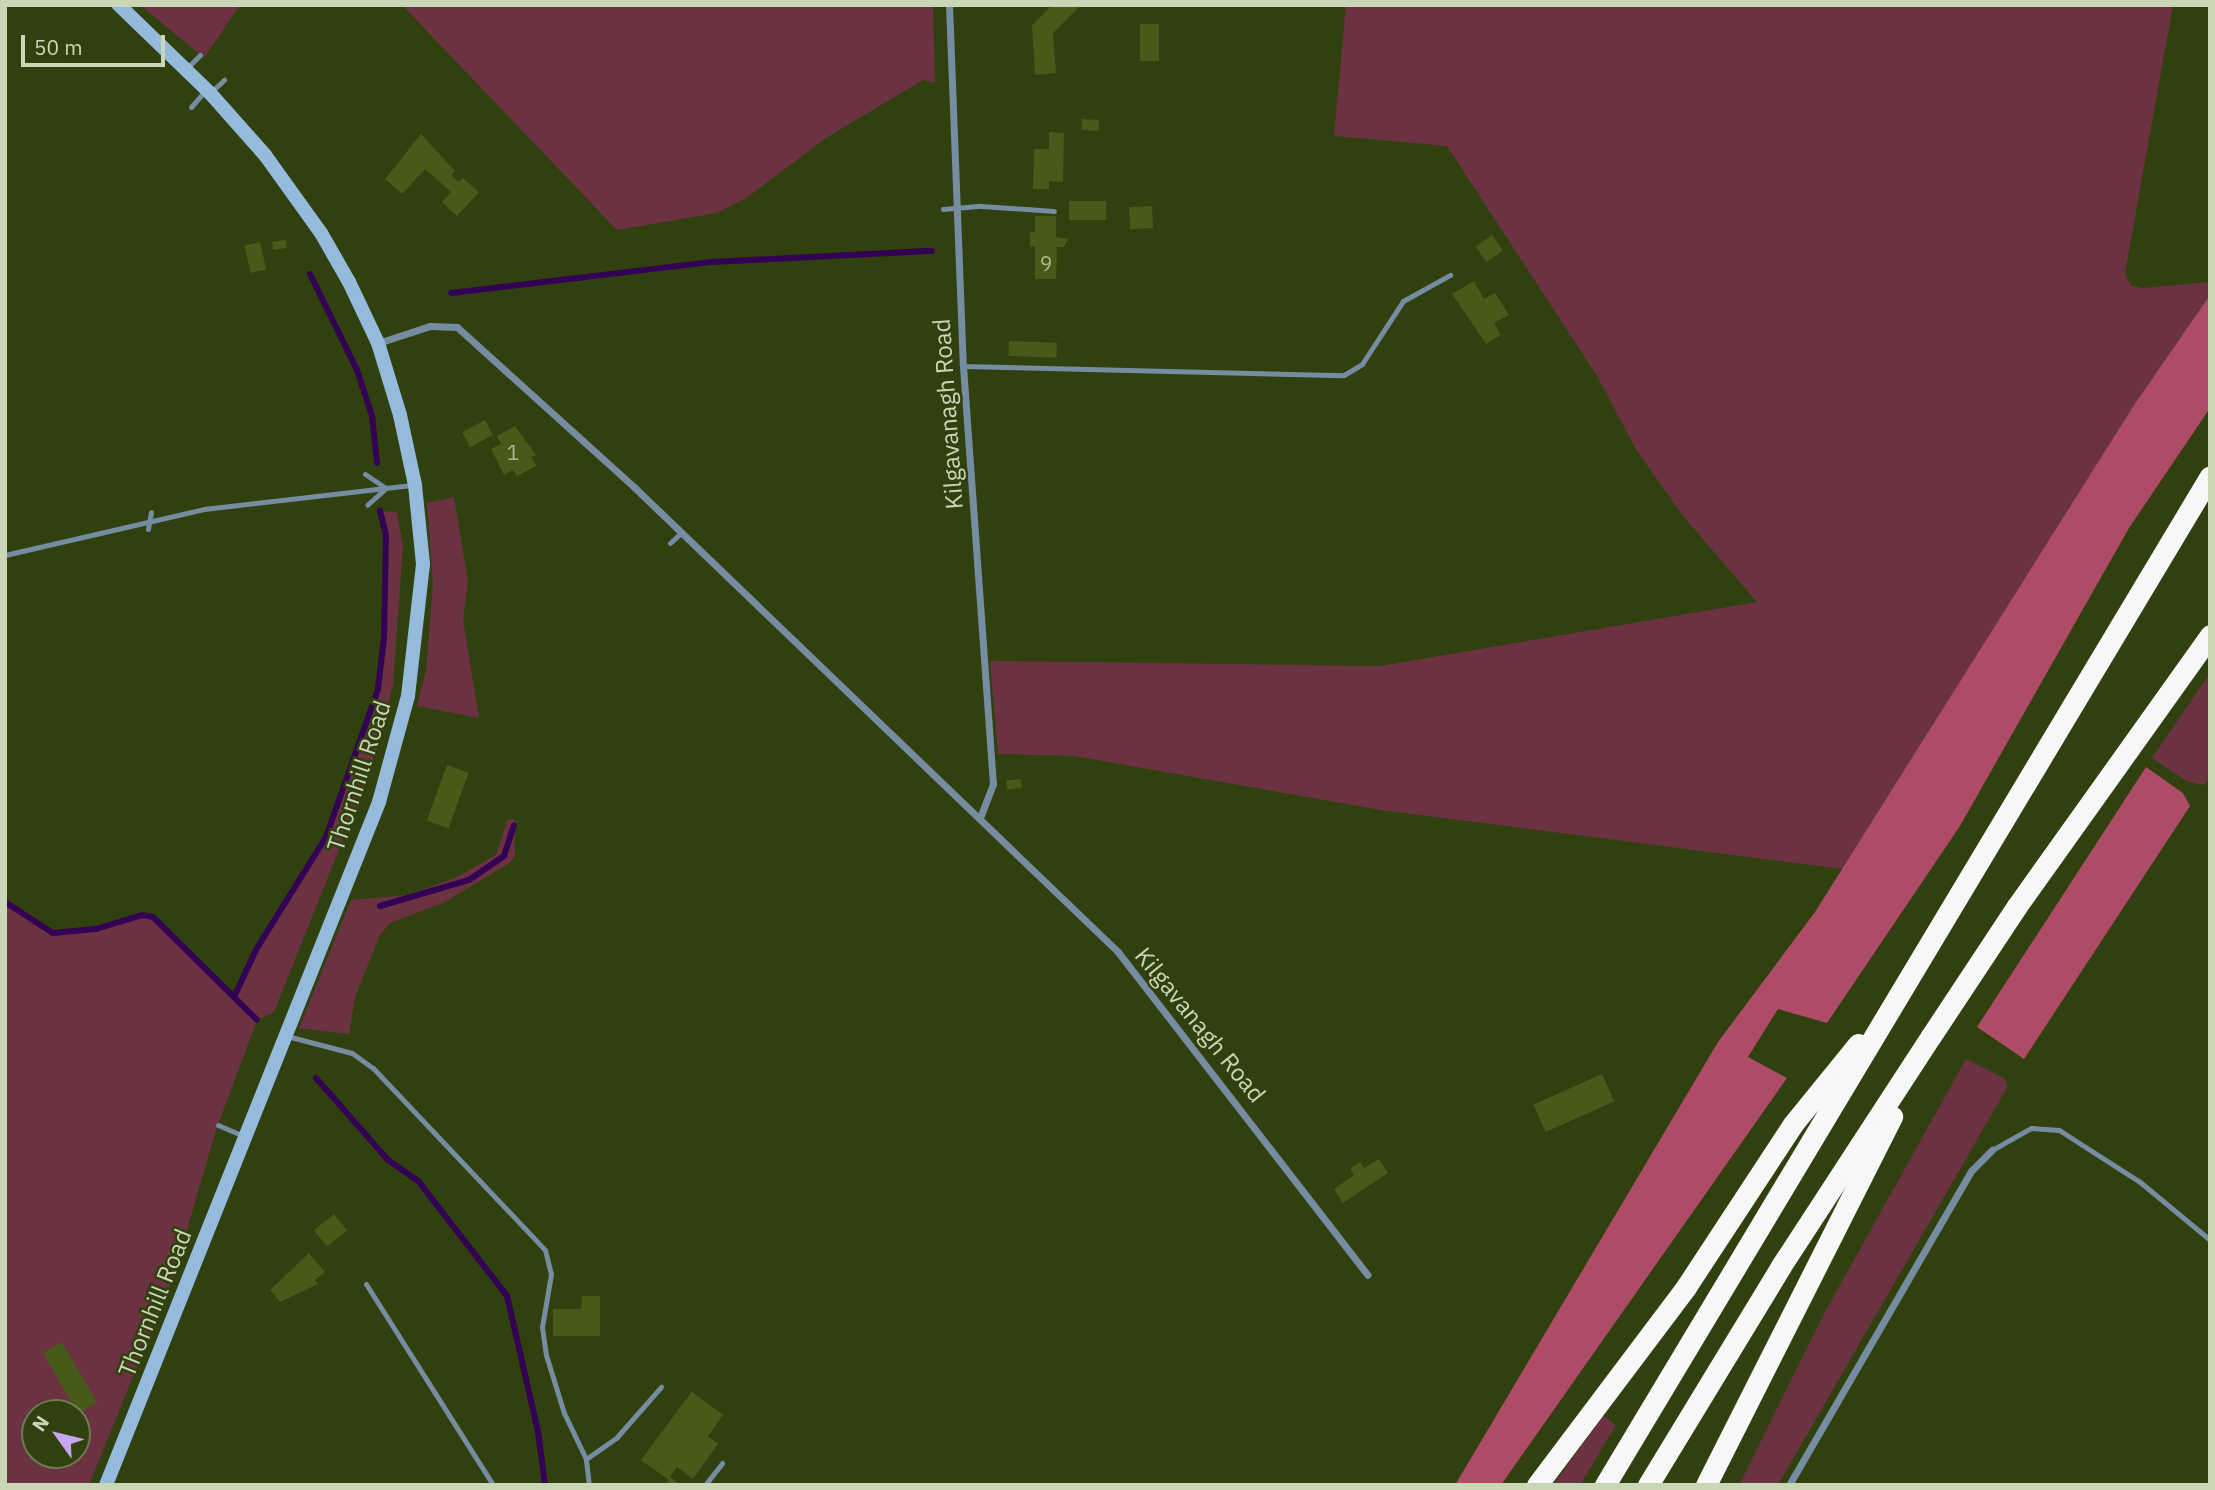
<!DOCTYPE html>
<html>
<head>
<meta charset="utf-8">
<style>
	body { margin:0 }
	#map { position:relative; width:2215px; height:1490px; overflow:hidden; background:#31400f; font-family:"IBM Plex Sans",sans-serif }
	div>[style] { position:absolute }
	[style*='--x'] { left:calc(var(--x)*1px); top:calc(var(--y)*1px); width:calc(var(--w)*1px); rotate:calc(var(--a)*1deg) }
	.green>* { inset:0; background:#6b3241 }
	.forest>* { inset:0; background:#ae4b67 }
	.stream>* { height:6px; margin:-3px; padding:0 3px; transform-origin:3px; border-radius:3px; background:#330254 }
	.building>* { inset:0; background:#465a1a; transform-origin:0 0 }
	.lane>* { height:5px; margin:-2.5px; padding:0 2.5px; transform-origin:2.5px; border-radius:2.5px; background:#758ca1 }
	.street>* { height:7px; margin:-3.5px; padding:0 3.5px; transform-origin:3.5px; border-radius:3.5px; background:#758ca1 }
	.secondary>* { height:14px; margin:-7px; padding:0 7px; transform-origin:7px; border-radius:7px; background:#95bbdc }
	.highway>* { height:21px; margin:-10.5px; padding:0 10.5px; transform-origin:10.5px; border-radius:10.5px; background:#f7f7f7 }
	span { translate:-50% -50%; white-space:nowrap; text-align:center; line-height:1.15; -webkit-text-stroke:5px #31400f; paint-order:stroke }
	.number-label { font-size:21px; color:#a9b88f }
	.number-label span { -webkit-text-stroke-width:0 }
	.street-label { font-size:24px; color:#cad7b6 }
	.frame { position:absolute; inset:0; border:7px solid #cad7b6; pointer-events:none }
	.north { position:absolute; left:21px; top:1399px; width:70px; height:70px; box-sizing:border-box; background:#31400f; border:2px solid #6e7c52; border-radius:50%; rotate:304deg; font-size:19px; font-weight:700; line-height:28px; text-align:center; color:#cad7b6 }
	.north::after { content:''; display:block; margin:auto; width:24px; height:32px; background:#c7a6ef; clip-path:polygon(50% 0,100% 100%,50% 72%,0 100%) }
	.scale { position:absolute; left:21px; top:35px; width:144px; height:32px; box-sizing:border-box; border:4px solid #cad7b6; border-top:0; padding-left:9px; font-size:21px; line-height:24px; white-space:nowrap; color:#cad7b6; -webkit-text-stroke:5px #31400f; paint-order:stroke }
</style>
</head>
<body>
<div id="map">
	<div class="green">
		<div style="clip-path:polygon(140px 5px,240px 5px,204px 58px)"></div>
		<div style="clip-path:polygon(402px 5px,933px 5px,935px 83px,923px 80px,826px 138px,745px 199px,717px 213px,617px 230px)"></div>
		<div style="clip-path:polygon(1346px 5px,2173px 5px,2125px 273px,2131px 286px,2143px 288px,2210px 282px,2210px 295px,2134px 405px,1843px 869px,1381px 810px,1074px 756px,998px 754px,990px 661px,1380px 666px,1757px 602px,1683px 516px,1637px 451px,1597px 376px,1447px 146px,1334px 136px)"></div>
		<div style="clip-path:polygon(454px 497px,468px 582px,463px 619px,479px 718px,417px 706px,426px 671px,433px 584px,427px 503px)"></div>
		<div style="clip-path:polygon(evenodd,380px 511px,397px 512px,403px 546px,393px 685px,368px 777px,274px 1012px,257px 1020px,216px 1130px,173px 1278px,89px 1485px,5px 1485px,5px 903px,27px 912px,52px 934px,96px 929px,142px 915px,153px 917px,234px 996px,257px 948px,326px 837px,378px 689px,384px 638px,386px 535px,380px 511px,35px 1413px,77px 1413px,77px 1455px,35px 1455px,35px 1413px)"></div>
		<div style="clip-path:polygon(2210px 673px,2210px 777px,2204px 785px,2188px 782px,2152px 758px)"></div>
		<div style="clip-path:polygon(514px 819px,515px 856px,510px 863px,443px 903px,390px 923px,380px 935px,355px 997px,349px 1034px,299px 1028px,351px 900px,408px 895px,455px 878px,496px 855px,507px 820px)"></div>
		<div style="clip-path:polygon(1966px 1059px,2004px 1078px,2008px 1086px,1778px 1485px,1739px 1485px,1826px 1310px)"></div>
		<div style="clip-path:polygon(1603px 1416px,1616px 1425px,1580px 1485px,1553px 1485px)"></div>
	</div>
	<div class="forest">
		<div style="clip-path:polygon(2210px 295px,2210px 408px,2129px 528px,1960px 826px,1827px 1023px,1778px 1009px,1748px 1057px,1787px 1078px,1501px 1485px,1455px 1485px,1718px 1042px,1815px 912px,2134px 405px)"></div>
		<div style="clip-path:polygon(2146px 767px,2183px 793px,2190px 806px,2024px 1059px,1977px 1027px)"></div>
	</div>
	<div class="stream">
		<div style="--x:310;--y:274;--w:107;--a:63.9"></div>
		<div style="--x:357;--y:370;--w:48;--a:71.9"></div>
		<div style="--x:372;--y:416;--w:47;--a:83.9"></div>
		<div style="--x:451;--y:293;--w:263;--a:-6.8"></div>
		<div style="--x:712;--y:262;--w:220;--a:-2.9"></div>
		<div style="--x:5;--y:902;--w:57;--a:32.9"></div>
		<div style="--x:53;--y:933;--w:43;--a:-5.3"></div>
		<div style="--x:96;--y:929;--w:48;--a:-16.9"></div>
		<div style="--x:142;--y:915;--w:11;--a:10"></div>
		<div style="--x:153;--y:917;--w:146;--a:44.7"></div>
		<div style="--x:380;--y:906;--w:93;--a:-16.3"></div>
		<div style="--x:469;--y:880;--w:42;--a:-34.4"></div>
		<div style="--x:504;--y:856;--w:32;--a:-72"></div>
		<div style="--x:234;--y:997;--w:54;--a:-64.9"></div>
		<div style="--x:257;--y:948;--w:131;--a:-58.1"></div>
		<div style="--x:326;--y:837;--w:157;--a:-70.6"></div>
		<div style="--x:378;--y:689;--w:51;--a:-83.3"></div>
		<div style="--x:384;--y:638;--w:103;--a:-88.9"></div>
		<div style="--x:386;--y:535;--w:25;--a:-104"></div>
		<div style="--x:316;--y:1078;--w:109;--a:48.7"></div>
		<div style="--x:388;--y:1160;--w:38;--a:35"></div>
		<div style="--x:419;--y:1182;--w:144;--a:52.3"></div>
		<div style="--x:507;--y:1296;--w:139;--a:77.1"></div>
		<div style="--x:538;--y:1431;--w:54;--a:82.6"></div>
	</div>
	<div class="building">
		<div style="clip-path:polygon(1052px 5px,1081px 5px,1053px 33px,1056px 73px,1035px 75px,1032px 25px)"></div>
		<div style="left:1140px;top:24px;width:19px;height:37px"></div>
		<div style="left:1082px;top:119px;width:17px;height:11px;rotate:3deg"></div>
		<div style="clip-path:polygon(1049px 132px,1064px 133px,1063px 182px,1049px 181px,1049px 189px,1033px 189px,1034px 149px,1049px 149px)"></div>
		<div style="clip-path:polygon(421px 134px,455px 171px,451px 175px,459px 182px,463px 178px,479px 192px,457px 216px,442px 202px,451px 192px,425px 169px,402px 194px,385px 179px)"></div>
		<div style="left:1069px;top:201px;width:37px;height:19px"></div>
		<div style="left:1152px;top:206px;width:22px;height:23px;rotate:87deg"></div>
		<div style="clip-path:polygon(1035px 216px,1056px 216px,1056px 237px,1068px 239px,1064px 247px,1057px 247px,1056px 279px,1035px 279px,1035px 246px,1030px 247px,1030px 232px,1035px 232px)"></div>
		<div style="left:1492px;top:235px;width:19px;height:20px;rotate:55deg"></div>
		<div style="left:286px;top:240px;width:8px;height:14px;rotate:83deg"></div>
		<div style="left:260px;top:242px;width:28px;height:16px;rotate:77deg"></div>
		<div style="clip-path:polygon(1474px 281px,1484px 299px,1495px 293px,1509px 315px,1494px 323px,1501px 335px,1486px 344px,1452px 294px)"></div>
		<div style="left:1009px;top:341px;width:48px;height:15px;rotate:2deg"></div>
		<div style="left:485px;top:420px;width:17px;height:26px;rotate:62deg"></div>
		<div style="clip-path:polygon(515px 426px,536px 455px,531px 457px,536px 466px,517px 476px,513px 470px,504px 475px,491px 449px,501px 444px,497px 436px)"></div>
		<div style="left:447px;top:765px;width:23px;height:59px;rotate:20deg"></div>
		<div style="left:1021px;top:779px;width:9px;height:15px;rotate:84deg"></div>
		<div style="left:1602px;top:1074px;width:30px;height:75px;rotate:66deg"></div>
		<div style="clip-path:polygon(1379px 1159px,1388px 1173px,1343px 1203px,1334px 1189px,1354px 1175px,1350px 1169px,1360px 1162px,1364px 1168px)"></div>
		<div style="left:334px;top:1214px;width:21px;height:26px;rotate:51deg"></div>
		<div style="clip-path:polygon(309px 1253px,325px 1272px,315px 1280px,318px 1284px,280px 1302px,270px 1290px)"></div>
		<div style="clip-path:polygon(582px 1296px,600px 1296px,600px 1336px,553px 1336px,553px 1309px,581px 1309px)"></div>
		<div style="left:62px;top:1342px;width:70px;height:22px;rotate:60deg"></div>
		<div style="clip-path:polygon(692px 1392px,723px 1415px,708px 1436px,718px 1444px,693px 1479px,677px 1467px,670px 1477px,680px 1485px,665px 1485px,669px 1480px,641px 1460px,676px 1413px,685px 1419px,676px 1412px)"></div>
	</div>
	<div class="lane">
		<div style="--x:188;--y:67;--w:17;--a:-45"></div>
		<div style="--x:211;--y:92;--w:18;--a:-43"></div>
		<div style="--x:191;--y:107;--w:20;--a:-49"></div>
		<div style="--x:943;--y:209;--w:38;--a:-5"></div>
		<div style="--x:981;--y:206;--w:73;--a:3.9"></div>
		<div style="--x:963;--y:366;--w:381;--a:1.4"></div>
		<div style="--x:1344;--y:375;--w:21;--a:-31"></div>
		<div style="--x:1362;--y:364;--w:75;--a:-56.9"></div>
		<div style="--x:1403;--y:301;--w:54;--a:-29"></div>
		<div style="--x:365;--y:474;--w:25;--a:34"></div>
		<div style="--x:386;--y:488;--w:25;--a:138"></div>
		<div style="--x:148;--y:529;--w:17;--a:-80"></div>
		<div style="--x:670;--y:543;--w:16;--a:-43"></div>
		<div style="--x:5;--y:555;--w:204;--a:-13"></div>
		<div style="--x:204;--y:509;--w:209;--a:-6.6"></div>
		<div style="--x:287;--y:1036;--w:67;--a:14.7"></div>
		<div style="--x:352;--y:1053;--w:26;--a:36"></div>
		<div style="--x:373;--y:1068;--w:250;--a:46.6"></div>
		<div style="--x:545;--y:1250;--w:25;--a:76"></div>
		<div style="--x:551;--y:1274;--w:54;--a:99.6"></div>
		<div style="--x:542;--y:1327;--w:28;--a:82"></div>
		<div style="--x:546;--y:1355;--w:61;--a:72.8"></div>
		<div style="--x:564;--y:1413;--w:51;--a:64.4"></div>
		<div style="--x:218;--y:1125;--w:28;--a:23"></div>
		<div style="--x:1992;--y:1150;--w:45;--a:-29.4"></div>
		<div style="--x:2031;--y:1128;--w:28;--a:4"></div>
		<div style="--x:2059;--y:1130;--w:96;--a:32.7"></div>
		<div style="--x:2140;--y:1182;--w:91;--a:39.6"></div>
		<div style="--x:366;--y:1284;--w:238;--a:57.7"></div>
		<div style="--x:589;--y:1485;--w:26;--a:-97"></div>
		<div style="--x:586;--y:1459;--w:38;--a:-35"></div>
		<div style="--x:617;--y:1437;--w:67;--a:-48.7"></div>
		<div style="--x:705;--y:1485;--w:28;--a:-52"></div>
	</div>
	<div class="street">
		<div style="--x:949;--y:5;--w:361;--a:87.8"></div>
		<div style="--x:963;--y:366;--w:419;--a:85.9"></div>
		<div style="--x:993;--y:784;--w:36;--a:111"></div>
		<div style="--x:378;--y:343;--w:55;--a:-18.1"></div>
		<div style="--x:430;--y:326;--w:27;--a:2"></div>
		<div style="--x:457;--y:327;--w:239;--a:42.1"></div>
		<div style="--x:634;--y:487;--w:671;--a:43.85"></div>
		<div style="--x:1118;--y:952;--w:408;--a:52.3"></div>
		<div style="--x:1789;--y:1485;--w:363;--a:-59.9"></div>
		<div style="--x:1971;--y:1171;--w:30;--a:-45"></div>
	</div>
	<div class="secondary">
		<div style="--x:106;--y:1485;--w:736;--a:-68.21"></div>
		<div style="--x:379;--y:802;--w:110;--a:-74.7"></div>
		<div style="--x:408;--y:696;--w:133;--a:-83.5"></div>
		<div style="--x:423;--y:564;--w:79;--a:-95.8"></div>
		<div style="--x:415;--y:485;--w:72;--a:-102.1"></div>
		<div style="--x:400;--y:415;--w:75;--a:-107"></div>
		<div style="--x:378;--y:343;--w:68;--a:-115.4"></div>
		<div style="--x:349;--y:282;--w:56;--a:-119.7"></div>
		<div style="--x:321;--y:233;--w:96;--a:-125.7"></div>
		<div style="--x:265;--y:155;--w:83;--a:-131.6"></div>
		<div style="--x:210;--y:93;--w:127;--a:-136"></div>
	</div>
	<div class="highway">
		<div style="--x:1537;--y:1485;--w:248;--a:-53"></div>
		<div style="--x:1686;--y:1287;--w:195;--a:-56.7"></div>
		<div style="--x:1793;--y:1124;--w:103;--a:-50.9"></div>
		<div style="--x:1605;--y:1485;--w:1176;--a:-59.05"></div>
		<div style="--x:1648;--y:1485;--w:256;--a:-58.7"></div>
		<div style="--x:1781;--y:1266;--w:275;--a:-56.9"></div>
		<div style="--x:1931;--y:1036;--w:156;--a:-56.5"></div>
		<div style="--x:2017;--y:906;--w:333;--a:-54.5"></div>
		<div style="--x:1706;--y:1485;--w:413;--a:-63.2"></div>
	</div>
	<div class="number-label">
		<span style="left:1046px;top:263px">9</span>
		<span style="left:513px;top:452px">1</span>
	</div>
	<div class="street-label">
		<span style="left:948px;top:414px;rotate:-94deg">Kilgavanagh Road</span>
		<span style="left:359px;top:776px;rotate:-72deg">Thornhill Road</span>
		<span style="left:1200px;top:1025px;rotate:51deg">Kilgavanagh Road</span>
		<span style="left:155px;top:1303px;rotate:-68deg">Thornhill Road</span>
	</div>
	<div class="frame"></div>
	<div class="north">N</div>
	<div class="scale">50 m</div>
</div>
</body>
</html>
